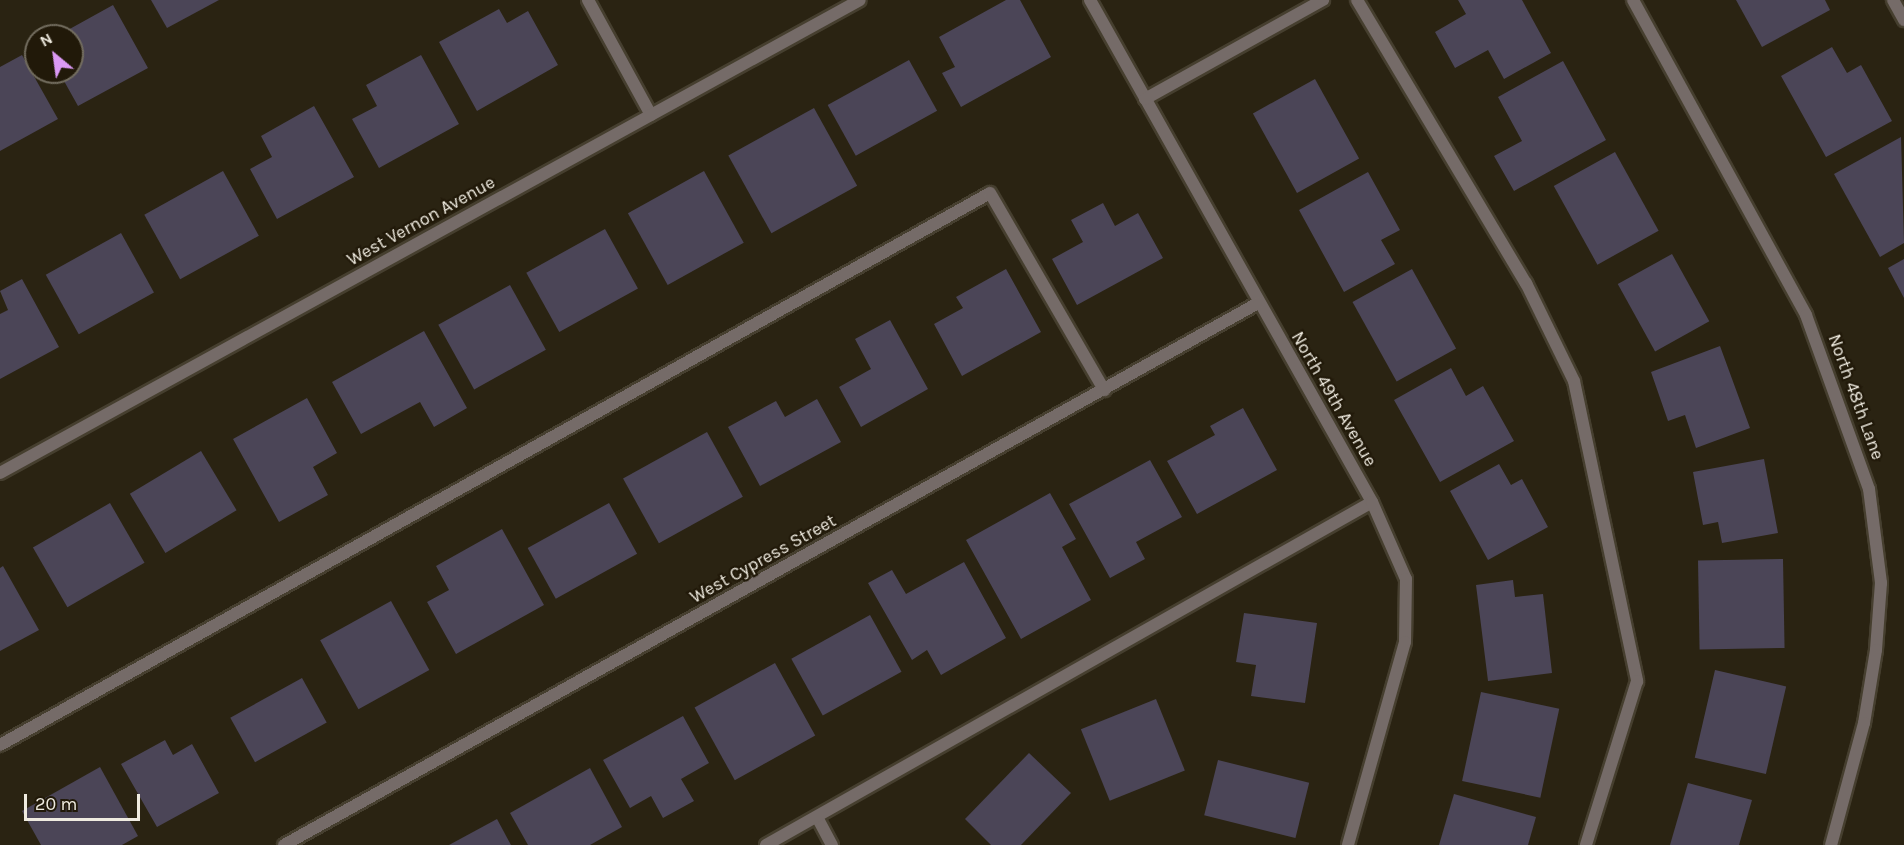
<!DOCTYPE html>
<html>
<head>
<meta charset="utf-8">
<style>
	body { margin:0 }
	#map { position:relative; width:1904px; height:845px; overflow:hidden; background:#2a2312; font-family:Karla,sans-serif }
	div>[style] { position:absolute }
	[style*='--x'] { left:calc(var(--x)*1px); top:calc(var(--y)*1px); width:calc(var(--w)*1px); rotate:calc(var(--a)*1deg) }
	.building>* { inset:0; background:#4b4557; transform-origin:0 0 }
	.roads { filter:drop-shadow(2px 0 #463f2f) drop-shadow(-2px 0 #463f2f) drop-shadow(0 2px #463f2f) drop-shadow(0 -2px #463f2f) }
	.service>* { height:12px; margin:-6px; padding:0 6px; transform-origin:6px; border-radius:6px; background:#756b68 }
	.minor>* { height:12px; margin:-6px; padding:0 6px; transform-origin:6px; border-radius:6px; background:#756b68 }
	.tertiary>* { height:12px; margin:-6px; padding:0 6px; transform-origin:6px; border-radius:6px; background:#756b68 }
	span { translate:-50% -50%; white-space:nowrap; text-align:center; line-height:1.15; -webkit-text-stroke:4.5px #211909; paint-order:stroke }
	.street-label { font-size:18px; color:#efebe0 }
	.north { position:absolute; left:24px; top:24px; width:60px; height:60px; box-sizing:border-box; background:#211909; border:2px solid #736d5f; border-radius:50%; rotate:331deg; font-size:16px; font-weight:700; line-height:24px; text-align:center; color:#efebe0 }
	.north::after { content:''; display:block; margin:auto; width:21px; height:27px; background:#db99f5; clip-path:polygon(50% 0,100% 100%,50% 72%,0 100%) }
	.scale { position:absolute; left:24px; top:794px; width:116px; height:27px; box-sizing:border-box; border:3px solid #efebe0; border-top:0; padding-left:8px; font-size:18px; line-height:21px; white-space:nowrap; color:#efebe0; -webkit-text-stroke:4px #211909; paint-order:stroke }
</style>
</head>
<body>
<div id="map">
	<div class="building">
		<div style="clip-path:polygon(151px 0,219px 0,167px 28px)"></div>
		<div style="clip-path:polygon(1006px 0,1020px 0,1051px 57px,961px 107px,942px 73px,955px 67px,939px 37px)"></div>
		<div style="clip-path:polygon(1458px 0,1522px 0,1551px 53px,1504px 79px,1488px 50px,1455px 68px,1435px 32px,1466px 14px)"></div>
		<div style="clip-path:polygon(1736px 0,1825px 0,1830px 10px,1762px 47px)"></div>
		<div style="clip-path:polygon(113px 5px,148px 68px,78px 106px,59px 72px,72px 72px,72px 36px,57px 36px)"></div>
		<div style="clip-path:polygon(499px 9px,507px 23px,528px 11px,558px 65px,477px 111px,439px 42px)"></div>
		<div style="clip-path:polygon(1832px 47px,1847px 73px,1861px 65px,1892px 121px,1826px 157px,1781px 76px)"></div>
		<div style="clip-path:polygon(22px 55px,58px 119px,0 151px,0 67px)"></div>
		<div style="clip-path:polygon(421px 55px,459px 124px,379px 168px,352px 119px,377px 106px,366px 85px)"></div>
		<div style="left:909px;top:60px;width:58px;height:93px;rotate:61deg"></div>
		<div style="clip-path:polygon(1563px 61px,1606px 140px,1514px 191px,1494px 156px,1522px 141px,1498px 97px)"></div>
		<div style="left:1315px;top:79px;width:91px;height:71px;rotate:61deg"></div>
		<div style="clip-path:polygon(314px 106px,354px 177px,277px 219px,250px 169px,272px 157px,261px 136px)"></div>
		<div style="left:814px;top:108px;width:89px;height:98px;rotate:61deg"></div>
		<div style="clip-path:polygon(1901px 137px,1904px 243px,1880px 257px,1834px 174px)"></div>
		<div style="left:1615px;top:152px;width:90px;height:70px;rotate:61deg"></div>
		<div style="left:223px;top:171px;width:74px;height:90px;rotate:61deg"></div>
		<div style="left:704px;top:171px;width:82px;height:87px;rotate:61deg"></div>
		<div style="clip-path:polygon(1368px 172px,1400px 230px,1381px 240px,1395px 264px,1344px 292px,1299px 210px)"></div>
		<div style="clip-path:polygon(1103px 203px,1115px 226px,1138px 213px,1163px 258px,1077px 305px,1052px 259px,1083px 242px,1071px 220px)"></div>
		<div style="left:605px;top:229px;width:68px;height:90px;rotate:61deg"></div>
		<div style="left:121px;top:233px;width:68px;height:86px;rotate:61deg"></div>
		<div style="left:1672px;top:254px;width:77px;height:62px;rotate:61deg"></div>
		<div style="clip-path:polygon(1904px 259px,1904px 298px,1888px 268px)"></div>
		<div style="clip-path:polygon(1006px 269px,1041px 332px,962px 376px,934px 324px,963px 308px,956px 297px)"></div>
		<div style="left:1412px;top:269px;width:91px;height:68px;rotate:61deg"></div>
		<div style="clip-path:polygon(22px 279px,59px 347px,0 379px,0 314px,8px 310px,0 291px)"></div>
		<div style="left:510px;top:285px;width:74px;height:82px;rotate:61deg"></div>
		<div style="clip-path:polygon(890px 320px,928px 389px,861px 427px,839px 387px,871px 369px,855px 339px)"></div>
		<div style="clip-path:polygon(424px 331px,467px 408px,434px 427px,420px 402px,361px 434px,332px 382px)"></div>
		<div style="clip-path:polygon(1720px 346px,1750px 428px,1696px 448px,1685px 415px,1668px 421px,1651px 372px)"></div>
		<div style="clip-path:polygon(1451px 368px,1466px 396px,1483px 386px,1514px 441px,1440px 482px,1394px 400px)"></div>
		<div style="clip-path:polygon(307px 398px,337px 453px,313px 467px,328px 495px,279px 522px,233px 439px)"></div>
		<div style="clip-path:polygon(817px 399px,841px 442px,760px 486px,728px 427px,776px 401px,785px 417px)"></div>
		<div style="clip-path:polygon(1243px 408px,1277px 470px,1197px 514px,1167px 461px,1215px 435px,1210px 426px)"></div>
		<div style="left:707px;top:432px;width:74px;height:96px;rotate:61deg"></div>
		<div style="left:201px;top:451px;width:69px;height:83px;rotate:59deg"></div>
		<div style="clip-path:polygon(1764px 459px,1778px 533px,1722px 543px,1718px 522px,1703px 525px,1693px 472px)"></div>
		<div style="clip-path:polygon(1150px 460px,1182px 517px,1136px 542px,1145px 559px,1110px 578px,1069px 504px)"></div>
		<div style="clip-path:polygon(1499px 464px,1511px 485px,1522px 479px,1548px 527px,1488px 560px,1450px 491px)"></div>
		<div style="clip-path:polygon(1050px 493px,1076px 539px,1062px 547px,1091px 600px,1021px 639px,966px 540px)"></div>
		<div style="left:110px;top:503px;width:69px;height:89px;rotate:60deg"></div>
		<div style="left:609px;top:503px;width:58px;height:93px;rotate:61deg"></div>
		<div style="clip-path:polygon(502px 529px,544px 605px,456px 654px,427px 602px,449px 590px,436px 566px)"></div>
		<div style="left:1783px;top:559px;width:89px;height:85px;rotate:89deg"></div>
		<div style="clip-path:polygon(964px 562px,1006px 638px,941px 675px,927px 650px,912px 660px,868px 583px,892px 570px,906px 594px)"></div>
		<div style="clip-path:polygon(3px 566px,39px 630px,0 651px,0 568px)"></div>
		<div style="clip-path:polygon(1513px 580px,1515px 597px,1543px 594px,1552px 673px,1488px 681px,1476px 585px)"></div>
		<div style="left:391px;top:601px;width:79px;height:81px;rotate:61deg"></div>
		<div style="clip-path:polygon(1244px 613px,1317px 623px,1305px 703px,1251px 696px,1256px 665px,1236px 662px)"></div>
		<div style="left:870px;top:615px;width:65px;height:90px;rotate:61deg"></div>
		<div style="left:775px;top:663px;width:83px;height:92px;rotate:61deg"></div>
		<div style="left:1715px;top:670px;width:73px;height:90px;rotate:13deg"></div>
		<div style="left:302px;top:678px;width:51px;height:82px;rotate:61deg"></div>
		<div style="left:1481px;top:692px;width:80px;height:91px;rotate:12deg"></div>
		<div style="left:1156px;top:699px;width:77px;height:81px;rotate:68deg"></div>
		<div style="clip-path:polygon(683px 716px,709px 763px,681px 779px,694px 801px,663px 818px,651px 796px,630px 808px,603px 760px)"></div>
		<div style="clip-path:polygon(165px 740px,173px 755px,192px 744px,219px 793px,157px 827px,121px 764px)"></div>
		<div style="clip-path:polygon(1029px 753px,1071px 793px,1021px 845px,991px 845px,965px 819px)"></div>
		<div style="left:1218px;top:760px;width:94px;height:57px;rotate:14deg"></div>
		<div style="clip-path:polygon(100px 767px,138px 836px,122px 845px,41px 845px,22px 811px)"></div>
		<div style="clip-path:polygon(590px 768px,622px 827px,590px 845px,528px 845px,510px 813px)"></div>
		<div style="clip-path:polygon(1688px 783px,1752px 800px,1739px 845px,1670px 845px)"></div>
		<div style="clip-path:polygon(1454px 794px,1536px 817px,1528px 845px,1439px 845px)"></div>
		<div style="clip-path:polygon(497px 819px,511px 845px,449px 845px)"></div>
	</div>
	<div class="roads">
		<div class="service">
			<div style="--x:1357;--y:0;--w:330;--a:59.2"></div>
			<div style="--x:1526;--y:283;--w:109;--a:63.9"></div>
			<div style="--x:1574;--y:381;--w:307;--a:78.1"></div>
			<div style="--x:1637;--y:681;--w:172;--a:107.3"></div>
			<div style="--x:1893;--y:0;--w:23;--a:61"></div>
			<div style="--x:0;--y:745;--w:1133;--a:-29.14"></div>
			<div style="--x:990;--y:193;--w:228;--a:59.9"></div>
			<div style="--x:817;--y:817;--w:32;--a:62"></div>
			<div style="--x:766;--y:845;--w:696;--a:-29.51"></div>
		</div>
		<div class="minor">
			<div style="--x:588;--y:0;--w:131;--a:61.3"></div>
			<div style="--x:1090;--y:0;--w:576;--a:60.67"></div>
			<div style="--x:1372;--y:502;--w:84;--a:66.2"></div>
			<div style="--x:1406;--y:579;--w:63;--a:90.9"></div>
			<div style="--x:1405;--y:642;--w:211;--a:105.7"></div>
			<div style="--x:0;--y:473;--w:981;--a:-28.81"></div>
			<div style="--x:284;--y:845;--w:1115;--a:-29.09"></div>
		</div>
		<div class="tertiary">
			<div style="--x:1633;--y:0;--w:359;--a:61.2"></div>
			<div style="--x:1806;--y:315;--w:185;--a:70.1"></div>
			<div style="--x:1869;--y:489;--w:95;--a:82.7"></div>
			<div style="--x:1881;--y:583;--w:67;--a:94.3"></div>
			<div style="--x:1876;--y:650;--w:74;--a:99.3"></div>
			<div style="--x:1864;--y:723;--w:126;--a:105.1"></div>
			<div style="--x:1145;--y:99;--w:204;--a:-29.1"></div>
		</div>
	</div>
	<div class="street-label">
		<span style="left:421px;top:221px;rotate:-29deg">West Vernon Avenue</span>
		<span style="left:1856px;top:397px;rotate:70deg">North 48th Lane</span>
		<span style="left:1334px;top:399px;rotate:60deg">North 49th Avenue</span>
		<span style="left:763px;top:559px;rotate:-29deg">West Cypress Street</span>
	</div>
	<div class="north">N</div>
	<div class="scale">20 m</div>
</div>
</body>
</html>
